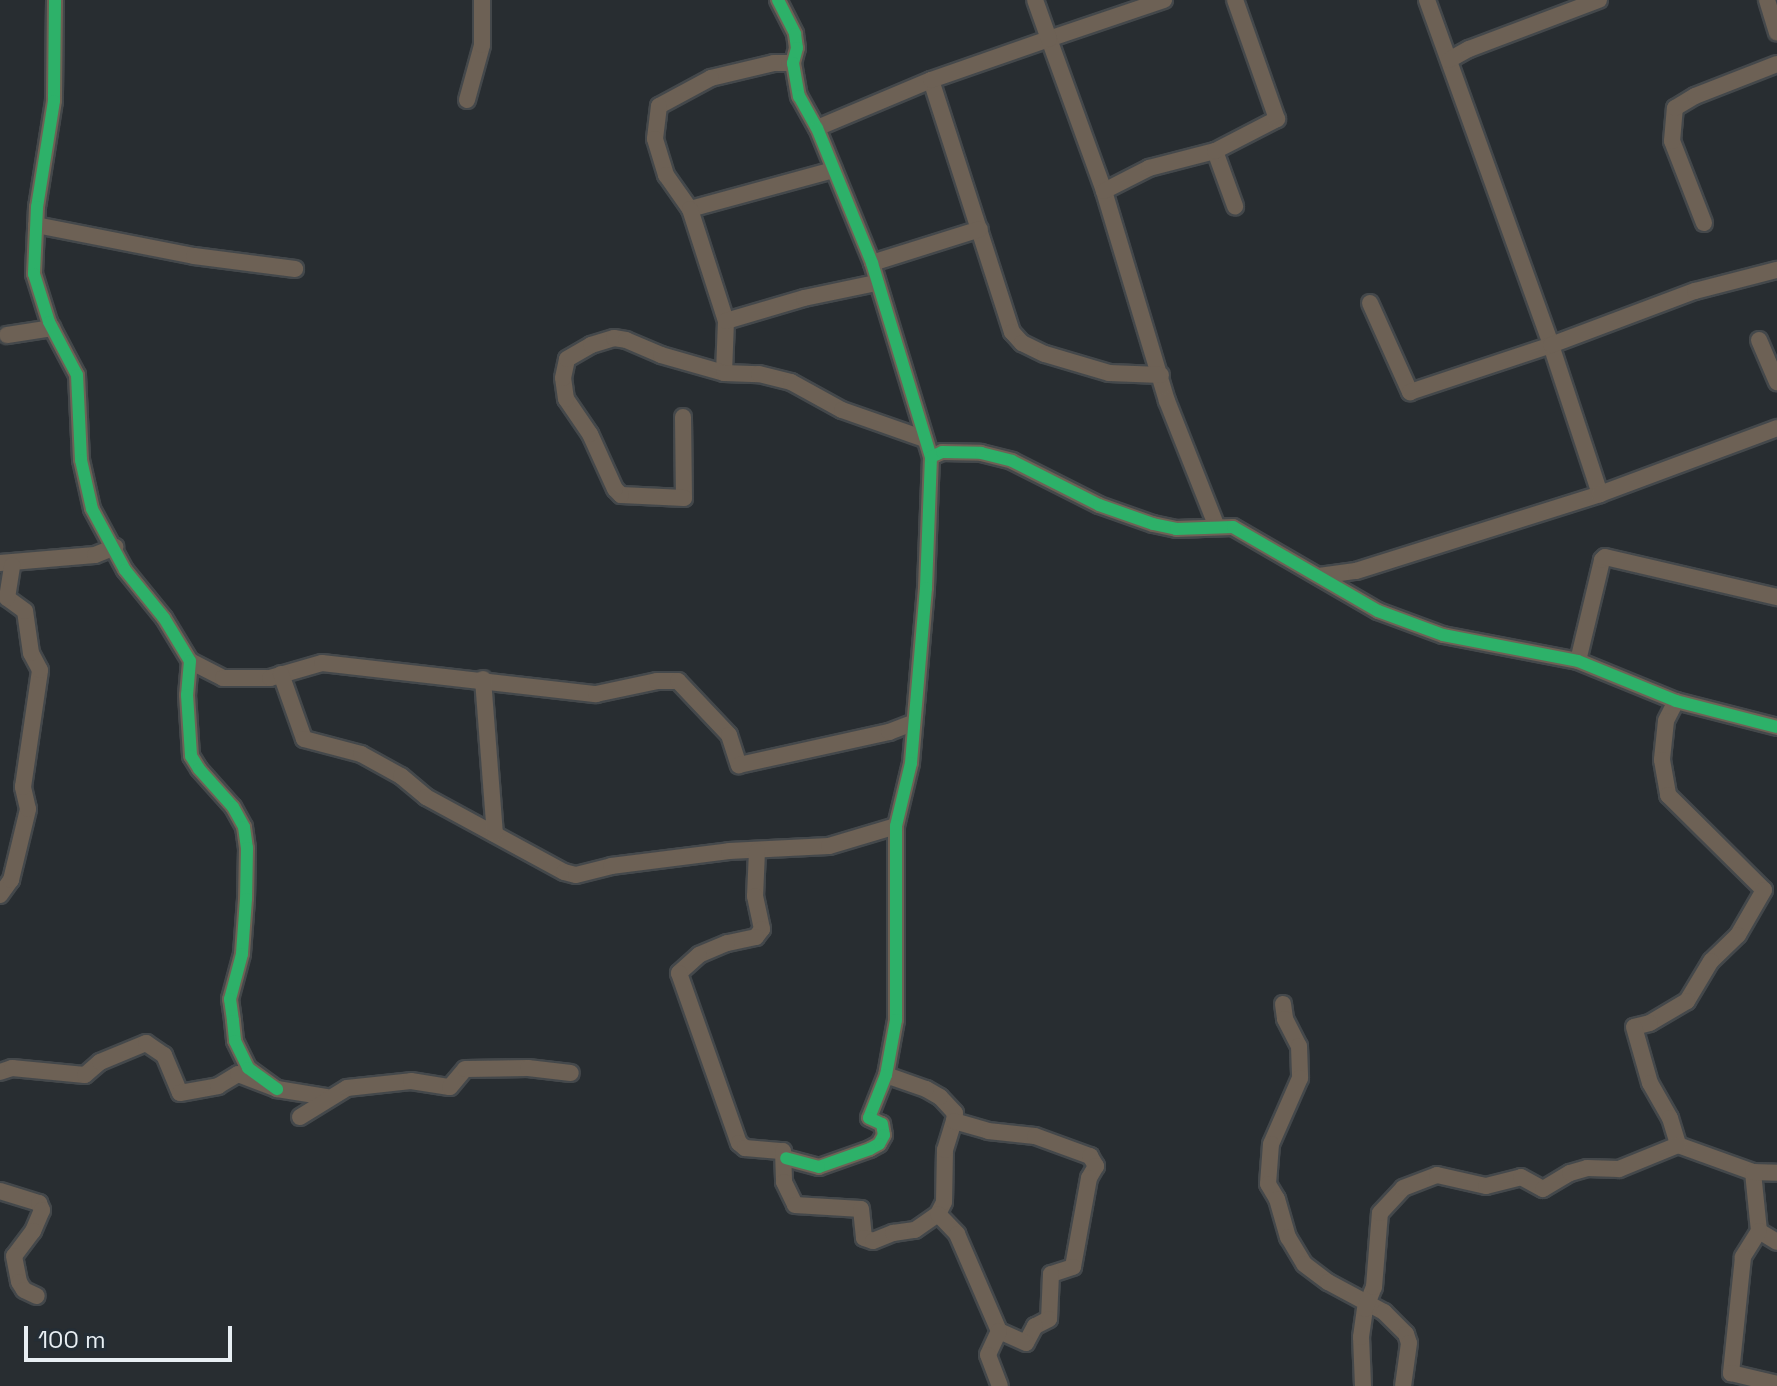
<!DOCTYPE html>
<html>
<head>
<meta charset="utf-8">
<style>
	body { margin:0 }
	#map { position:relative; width:1777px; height:1386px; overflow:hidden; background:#282d31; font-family:"Space Grotesk",sans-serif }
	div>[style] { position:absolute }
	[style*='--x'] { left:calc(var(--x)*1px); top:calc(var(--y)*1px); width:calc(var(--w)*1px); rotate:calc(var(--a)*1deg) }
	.roads { filter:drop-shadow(2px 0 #44484b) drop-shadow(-2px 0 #44484b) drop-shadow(0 2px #44484b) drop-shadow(0 -2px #44484b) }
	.street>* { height:16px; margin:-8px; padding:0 8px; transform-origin:8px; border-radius:8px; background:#6d6155 }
	.cycleway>* { height:12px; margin:-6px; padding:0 6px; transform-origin:6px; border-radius:6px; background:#2db169 }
	span { translate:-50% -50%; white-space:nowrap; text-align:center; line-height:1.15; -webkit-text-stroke:6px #242d35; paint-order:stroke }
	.scale { position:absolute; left:24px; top:1326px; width:208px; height:36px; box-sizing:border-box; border:4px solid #e8eef3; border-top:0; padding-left:10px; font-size:24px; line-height:28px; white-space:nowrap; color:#e8eef3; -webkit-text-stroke:6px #242d35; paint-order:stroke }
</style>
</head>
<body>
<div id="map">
	<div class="roads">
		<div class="street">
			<div style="--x:55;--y:0;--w:101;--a:90.6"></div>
			<div style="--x:54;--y:101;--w:107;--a:99.1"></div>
			<div style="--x:37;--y:207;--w:67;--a:92.6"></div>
			<div style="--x:34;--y:274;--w:50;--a:72.6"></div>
			<div style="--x:49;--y:322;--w:60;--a:62.2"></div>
			<div style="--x:77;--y:375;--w:85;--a:87.3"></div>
			<div style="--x:81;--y:460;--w:50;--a:77.3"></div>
			<div style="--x:92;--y:509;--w:69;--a:61.6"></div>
			<div style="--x:125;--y:570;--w:62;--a:50.9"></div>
			<div style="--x:164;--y:618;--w:50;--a:58.8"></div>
			<div style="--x:190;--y:661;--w:34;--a:95"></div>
			<div style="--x:187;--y:695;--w:61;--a:86.2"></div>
			<div style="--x:191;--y:756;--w:15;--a:58"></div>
			<div style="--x:199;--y:769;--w:51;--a:48.2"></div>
			<div style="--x:233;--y:807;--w:23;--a:61"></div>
			<div style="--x:244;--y:827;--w:21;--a:82"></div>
			<div style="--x:247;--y:848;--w:51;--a:91.1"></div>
			<div style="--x:246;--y:899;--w:55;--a:94.2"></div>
			<div style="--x:242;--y:954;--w:47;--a:104.9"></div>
			<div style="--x:230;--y:999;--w:22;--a:82"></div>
			<div style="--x:233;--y:1021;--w:20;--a:84"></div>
			<div style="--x:235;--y:1041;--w:30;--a:64"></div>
			<div style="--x:248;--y:1068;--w:36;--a:36"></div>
			<div style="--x:778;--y:0;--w:38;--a:63"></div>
			<div style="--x:795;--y:34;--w:14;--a:82"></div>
			<div style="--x:797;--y:48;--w:16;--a:105"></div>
			<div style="--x:793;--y:63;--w:34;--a:80"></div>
			<div style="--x:799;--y:96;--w:37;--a:61"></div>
			<div style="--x:817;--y:128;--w:146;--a:67.8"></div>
			<div style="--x:872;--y:263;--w:203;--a:73.1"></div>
			<div style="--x:931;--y:457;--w:131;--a:92.2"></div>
			<div style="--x:926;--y:588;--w:176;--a:94.9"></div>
			<div style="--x:911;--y:763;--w:65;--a:103.4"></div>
			<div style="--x:896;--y:826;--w:194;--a:90"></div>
			<div style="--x:896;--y:1020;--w:56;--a:100.3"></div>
			<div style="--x:886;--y:1075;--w:46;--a:111.6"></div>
			<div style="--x:869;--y:1118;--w:14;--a:25"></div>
			<div style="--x:882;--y:1124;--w:11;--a:80"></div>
			<div style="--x:884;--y:1135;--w:10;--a:119"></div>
			<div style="--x:879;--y:1144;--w:10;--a:151"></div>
			<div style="--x:870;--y:1149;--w:54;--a:160.6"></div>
			<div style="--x:819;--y:1167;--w:34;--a:-165"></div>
			<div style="--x:1164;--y:0;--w:121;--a:161.3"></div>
			<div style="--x:1049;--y:39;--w:162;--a:70.1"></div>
			<div style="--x:1104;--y:191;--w:219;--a:73.3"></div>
			<div style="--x:1167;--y:401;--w:133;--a:68.4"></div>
			<div style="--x:1427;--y:0;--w:367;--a:70.2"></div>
			<div style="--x:1551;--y:345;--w:157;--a:71.8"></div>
			<div style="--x:1767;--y:0;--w:34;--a:73"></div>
			<div style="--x:1449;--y:60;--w:23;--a:-29"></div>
			<div style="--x:1469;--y:49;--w:139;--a:-20.7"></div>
			<div style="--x:793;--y:63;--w:19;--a:180"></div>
			<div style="--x:774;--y:63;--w:65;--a:166.6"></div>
			<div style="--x:711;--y:78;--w:59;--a:151.7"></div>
			<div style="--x:659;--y:106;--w:33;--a:97"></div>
			<div style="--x:655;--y:139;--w:38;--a:73"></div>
			<div style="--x:666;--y:175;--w:42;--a:54.8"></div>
			<div style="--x:690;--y:209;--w:149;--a:-15.2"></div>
			<div style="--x:931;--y:80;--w:265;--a:72.2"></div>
			<div style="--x:1012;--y:332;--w:15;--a:48"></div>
			<div style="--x:1022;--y:343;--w:25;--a:26"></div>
			<div style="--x:1045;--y:354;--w:67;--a:16.5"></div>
			<div style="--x:1109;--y:373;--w:52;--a:2.2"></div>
			<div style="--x:467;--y:100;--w:57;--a:-74.7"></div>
			<div style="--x:482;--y:45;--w:45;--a:-90"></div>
			<div style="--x:817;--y:128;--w:124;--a:-22.8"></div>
			<div style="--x:931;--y:80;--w:125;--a:-19.2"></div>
			<div style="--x:1049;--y:39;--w:41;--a:-109.7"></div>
			<div style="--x:1215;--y:151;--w:59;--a:70"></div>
			<div style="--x:1104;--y:191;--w:51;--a:-27.1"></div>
			<div style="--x:1149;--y:168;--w:68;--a:-14.4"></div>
			<div style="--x:1215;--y:151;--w:70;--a:-27.3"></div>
			<div style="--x:1277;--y:119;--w:126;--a:-109.4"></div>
			<div style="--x:690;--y:209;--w:118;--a:72.2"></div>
			<div style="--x:1704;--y:223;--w:88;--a:-111.3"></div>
			<div style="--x:1672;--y:141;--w:33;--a:-85"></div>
			<div style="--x:1675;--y:108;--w:23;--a:-31"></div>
			<div style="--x:1695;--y:96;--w:88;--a:-21.3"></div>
			<div style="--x:36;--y:225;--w:161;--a:11.1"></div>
			<div style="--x:194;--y:256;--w:102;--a:7.3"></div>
			<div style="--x:872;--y:263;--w:113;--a:-17.5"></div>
			<div style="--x:1370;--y:303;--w:98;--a:65.8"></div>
			<div style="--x:1410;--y:392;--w:149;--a:-18.4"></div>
			<div style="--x:1551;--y:345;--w:154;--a:-20.6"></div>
			<div style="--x:1695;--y:291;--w:85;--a:-14.4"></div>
			<div style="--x:7;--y:335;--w:46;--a:-8.8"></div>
			<div style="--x:1759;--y:340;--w:46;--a:66.8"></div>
			<div style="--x:724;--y:373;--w:52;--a:-87.8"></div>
			<div style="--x:726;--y:321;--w:81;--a:-16.4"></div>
			<div style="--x:804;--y:298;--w:74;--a:-11.8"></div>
			<div style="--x:683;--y:417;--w:81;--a:89.3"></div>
			<div style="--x:684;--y:498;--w:63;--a:-177.3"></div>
			<div style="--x:621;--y:495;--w:8;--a:-135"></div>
			<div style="--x:615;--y:489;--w:60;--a:-114.4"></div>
			<div style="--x:590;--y:434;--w:42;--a:-124.4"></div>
			<div style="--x:566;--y:399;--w:21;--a:-98"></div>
			<div style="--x:563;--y:378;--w:19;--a:-78"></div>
			<div style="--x:567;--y:359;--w:28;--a:-30"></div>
			<div style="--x:591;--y:345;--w:24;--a:-17"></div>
			<div style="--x:614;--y:338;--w:12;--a:9"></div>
			<div style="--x:626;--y:340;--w:38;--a:23"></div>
			<div style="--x:661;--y:355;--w:66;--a:15.9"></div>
			<div style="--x:724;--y:373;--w:35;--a:2"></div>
			<div style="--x:759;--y:374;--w:33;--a:14"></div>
			<div style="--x:791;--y:382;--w:58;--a:28.8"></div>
			<div style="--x:842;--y:410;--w:88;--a:19.3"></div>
			<div style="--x:931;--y:457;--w:12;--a:-24"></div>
			<div style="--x:942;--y:452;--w:39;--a:1"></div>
			<div style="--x:981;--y:453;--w:32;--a:14"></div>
			<div style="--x:1012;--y:461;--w:97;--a:26.8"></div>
			<div style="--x:1099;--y:505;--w:57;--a:19.4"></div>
			<div style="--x:1153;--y:524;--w:24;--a:12"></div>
			<div style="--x:1176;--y:529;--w:57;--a:-2"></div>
			<div style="--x:1233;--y:527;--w:168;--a:30.1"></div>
			<div style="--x:1378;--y:611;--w:69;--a:20.3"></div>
			<div style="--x:1443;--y:635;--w:137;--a:10.9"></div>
			<div style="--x:1578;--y:661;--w:106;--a:22.2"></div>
			<div style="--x:1676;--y:701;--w:104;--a:14.4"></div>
			<div style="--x:0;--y:563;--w:95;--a:-4.8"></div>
			<div style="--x:95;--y:555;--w:22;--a:-22"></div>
			<div style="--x:1319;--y:576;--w:37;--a:-8"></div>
			<div style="--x:1356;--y:571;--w:256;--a:-17.5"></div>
			<div style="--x:1600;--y:494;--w:189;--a:-20.4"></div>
			<div style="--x:190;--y:661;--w:37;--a:27"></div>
			<div style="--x:223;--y:678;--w:47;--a:0"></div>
			<div style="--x:270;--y:678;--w:54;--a:-16.1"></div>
			<div style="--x:322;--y:663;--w:276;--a:6.5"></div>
			<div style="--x:596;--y:694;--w:62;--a:-12"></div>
			<div style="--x:657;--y:681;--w:21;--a:0"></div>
			<div style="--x:678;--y:681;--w:74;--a:46.6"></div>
			<div style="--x:729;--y:735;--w:32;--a:72"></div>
			<div style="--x:739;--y:765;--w:154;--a:-12.4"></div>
			<div style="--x:889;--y:732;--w:25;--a:-21"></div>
			<div style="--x:1578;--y:661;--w:104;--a:-76.6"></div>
			<div style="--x:1602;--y:560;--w:4;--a:-45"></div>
			<div style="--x:1605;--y:557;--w:177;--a:13.1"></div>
			<div style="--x:281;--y:674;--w:69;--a:70.5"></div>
			<div style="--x:304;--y:739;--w:59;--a:14.7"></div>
			<div style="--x:361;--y:754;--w:46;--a:28.8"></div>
			<div style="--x:401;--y:776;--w:33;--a:40"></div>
			<div style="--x:426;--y:797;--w:157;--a:28.5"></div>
			<div style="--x:564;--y:872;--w:12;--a:14"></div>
			<div style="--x:576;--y:875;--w:36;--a:-14"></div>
			<div style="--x:611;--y:866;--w:119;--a:-7.2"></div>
			<div style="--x:729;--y:851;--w:100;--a:-2.9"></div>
			<div style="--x:829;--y:846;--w:70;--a:-16.6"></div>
			<div style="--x:483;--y:679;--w:155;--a:85.6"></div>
			<div style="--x:1676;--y:701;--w:22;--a:117"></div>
			<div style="--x:1666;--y:721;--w:39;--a:96"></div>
			<div style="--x:1662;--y:760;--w:36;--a:80"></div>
			<div style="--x:1668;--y:795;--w:135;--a:44.7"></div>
			<div style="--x:1764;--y:890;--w:52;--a:120"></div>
			<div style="--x:1738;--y:935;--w:37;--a:136"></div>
			<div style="--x:1711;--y:961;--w:47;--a:121"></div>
			<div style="--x:1687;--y:1001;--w:43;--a:149.3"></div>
			<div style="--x:1650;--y:1023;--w:16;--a:166"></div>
			<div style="--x:1634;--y:1027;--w:58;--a:74.1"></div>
			<div style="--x:1650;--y:1083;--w:40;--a:60.3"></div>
			<div style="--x:1670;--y:1118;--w:28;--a:73"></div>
			<div style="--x:1678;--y:1145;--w:80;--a:19.8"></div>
			<div style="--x:1753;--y:1172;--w:59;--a:84.2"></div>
			<div style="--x:1759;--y:1231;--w:21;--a:31"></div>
			<div style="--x:757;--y:851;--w:45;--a:92.5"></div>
			<div style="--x:755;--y:896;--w:34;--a:78"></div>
			<div style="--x:762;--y:929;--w:10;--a:127"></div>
			<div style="--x:756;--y:937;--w:30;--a:168"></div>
			<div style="--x:727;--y:943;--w:30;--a:157"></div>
			<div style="--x:699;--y:955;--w:27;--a:138"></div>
			<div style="--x:679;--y:973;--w:180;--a:70.6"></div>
			<div style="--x:739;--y:1143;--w:8;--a:40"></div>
			<div style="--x:745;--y:1148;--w:38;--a:5"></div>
			<div style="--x:783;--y:1151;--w:31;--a:88"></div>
			<div style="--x:784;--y:1182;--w:25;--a:64"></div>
			<div style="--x:795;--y:1205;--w:66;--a:3.5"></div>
			<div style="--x:861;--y:1209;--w:29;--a:84"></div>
			<div style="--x:864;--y:1238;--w:9;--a:18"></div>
			<div style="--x:873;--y:1241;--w:22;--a:-22"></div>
			<div style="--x:893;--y:1233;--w:22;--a:-8"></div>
			<div style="--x:915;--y:1230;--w:28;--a:-35"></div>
			<div style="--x:938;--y:1214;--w:13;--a:-63"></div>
			<div style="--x:944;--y:1202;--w:52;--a:-88.9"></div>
			<div style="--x:945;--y:1150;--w:30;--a:-73"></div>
			<div style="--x:954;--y:1121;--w:8;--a:-83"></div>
			<div style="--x:955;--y:1113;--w:22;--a:-133"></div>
			<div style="--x:940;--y:1097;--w:16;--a:-150"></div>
			<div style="--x:926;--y:1089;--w:42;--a:-160.7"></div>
			<div style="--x:0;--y:895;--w:19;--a:-54"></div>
			<div style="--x:11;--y:880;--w:73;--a:-76.5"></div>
			<div style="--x:28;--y:809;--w:23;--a:-103"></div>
			<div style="--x:23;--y:787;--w:118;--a:-81.7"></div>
			<div style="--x:40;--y:670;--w:19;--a:-118"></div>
			<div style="--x:31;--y:653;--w:42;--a:-98.1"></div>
			<div style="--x:25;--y:611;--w:22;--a:-144"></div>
			<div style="--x:7;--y:598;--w:33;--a:-81"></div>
			<div style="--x:1283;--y:1004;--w:15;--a:82"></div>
			<div style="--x:1285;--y:1019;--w:30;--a:63"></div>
			<div style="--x:1299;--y:1046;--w:32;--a:88"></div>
			<div style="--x:1300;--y:1078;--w:72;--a:113.7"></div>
			<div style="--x:1271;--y:1144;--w:40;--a:94.3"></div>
			<div style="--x:1268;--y:1184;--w:17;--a:59"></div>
			<div style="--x:1277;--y:1199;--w:40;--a:74"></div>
			<div style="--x:1288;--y:1237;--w:31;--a:59"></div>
			<div style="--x:1304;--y:1264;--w:30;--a:37"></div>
			<div style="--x:1328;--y:1282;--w:64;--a:28.2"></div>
			<div style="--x:1384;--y:1312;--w:31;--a:45"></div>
			<div style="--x:1406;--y:1334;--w:9;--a:72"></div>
			<div style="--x:1409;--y:1343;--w:43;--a:97.9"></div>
			<div style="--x:0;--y:1072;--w:13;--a:-18"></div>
			<div style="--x:12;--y:1068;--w:73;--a:5.5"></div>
			<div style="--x:85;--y:1075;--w:20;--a:-41"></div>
			<div style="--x:100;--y:1062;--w:50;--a:-22.4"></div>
			<div style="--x:146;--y:1043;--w:22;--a:34"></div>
			<div style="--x:164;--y:1055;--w:41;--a:67.2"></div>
			<div style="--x:180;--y:1093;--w:39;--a:-10"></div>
			<div style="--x:218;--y:1086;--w:23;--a:-31"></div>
			<div style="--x:238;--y:1074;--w:42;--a:21"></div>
			<div style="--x:277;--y:1089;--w:51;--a:9.1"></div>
			<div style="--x:300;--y:1117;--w:55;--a:-31.7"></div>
			<div style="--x:347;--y:1088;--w:64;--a:-6.2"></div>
			<div style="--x:411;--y:1081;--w:39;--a:9"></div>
			<div style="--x:450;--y:1087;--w:23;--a:-50"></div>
			<div style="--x:465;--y:1069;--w:63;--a:-0.9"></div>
			<div style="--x:528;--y:1068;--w:43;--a:6.6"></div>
			<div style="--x:954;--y:1121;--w:35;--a:16"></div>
			<div style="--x:988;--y:1131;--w:47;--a:6.1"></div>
			<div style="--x:1035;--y:1136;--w:59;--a:20"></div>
			<div style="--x:1090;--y:1156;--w:12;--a:59"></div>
			<div style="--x:1096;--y:1166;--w:14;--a:120"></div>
			<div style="--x:1089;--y:1178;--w:90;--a:100.2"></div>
			<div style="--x:1073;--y:1267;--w:23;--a:162"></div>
			<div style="--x:1051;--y:1274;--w:45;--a:92.5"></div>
			<div style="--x:1049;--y:1319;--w:16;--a:153"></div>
			<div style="--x:1035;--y:1326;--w:19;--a:118"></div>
			<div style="--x:1026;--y:1343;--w:30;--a:-156"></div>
			<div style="--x:1753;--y:1172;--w:24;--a:2"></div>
			<div style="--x:0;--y:1191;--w:41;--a:17.1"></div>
			<div style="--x:39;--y:1203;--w:8;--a:67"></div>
			<div style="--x:42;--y:1210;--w:23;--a:113"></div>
			<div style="--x:33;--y:1231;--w:31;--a:127"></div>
			<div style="--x:14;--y:1256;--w:26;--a:79"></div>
			<div style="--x:19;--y:1282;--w:9;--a:58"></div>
			<div style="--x:24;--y:1290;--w:14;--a:25"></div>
			<div style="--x:938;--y:1214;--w:28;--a:46"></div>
			<div style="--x:957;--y:1234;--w:106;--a:66.6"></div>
			<div style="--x:999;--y:1331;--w:26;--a:115"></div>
			<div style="--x:988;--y:1355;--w:33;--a:69"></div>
			<div style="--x:1759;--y:1231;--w:31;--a:122"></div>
			<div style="--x:1743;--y:1257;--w:117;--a:95.9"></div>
			<div style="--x:1731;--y:1373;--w:47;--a:13.4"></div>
			<div style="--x:1363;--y:1386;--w:49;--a:-92.3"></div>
			<div style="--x:1361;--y:1337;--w:28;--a:-82"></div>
			<div style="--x:1365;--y:1309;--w:24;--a:-68"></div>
			<div style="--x:1374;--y:1287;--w:74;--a:-85.4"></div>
			<div style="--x:1380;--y:1213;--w:34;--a:-47"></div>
			<div style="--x:1403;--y:1188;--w:36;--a:-21"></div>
			<div style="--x:1437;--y:1175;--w:50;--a:12.7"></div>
			<div style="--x:1486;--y:1186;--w:36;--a:-14"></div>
			<div style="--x:1521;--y:1177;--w:25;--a:29"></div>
			<div style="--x:1543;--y:1189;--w:31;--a:-31"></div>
			<div style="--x:1570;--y:1173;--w:18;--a:-16"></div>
			<div style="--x:1587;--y:1168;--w:32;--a:2"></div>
			<div style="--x:1619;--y:1169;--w:64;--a:-22.1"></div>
		</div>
	</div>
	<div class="cycleway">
		<div style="--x:55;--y:0;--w:101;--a:90.6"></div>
		<div style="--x:54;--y:101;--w:107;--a:99.1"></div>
		<div style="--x:37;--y:207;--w:67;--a:92.6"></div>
		<div style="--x:34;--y:274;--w:50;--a:72.6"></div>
		<div style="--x:49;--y:322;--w:60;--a:62.2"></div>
		<div style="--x:77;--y:375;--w:85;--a:87.3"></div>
		<div style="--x:81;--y:460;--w:50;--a:77.3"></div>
		<div style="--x:92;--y:509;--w:69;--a:61.6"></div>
		<div style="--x:125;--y:570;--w:62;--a:50.9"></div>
		<div style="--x:164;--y:618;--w:50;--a:58.8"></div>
		<div style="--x:190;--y:661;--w:34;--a:95"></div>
		<div style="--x:187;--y:695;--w:61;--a:86.2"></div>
		<div style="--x:191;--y:756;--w:15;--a:58"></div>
		<div style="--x:199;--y:769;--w:51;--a:48.2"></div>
		<div style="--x:233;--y:807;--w:23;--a:61"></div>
		<div style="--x:244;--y:827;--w:21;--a:82"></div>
		<div style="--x:247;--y:848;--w:51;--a:91.1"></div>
		<div style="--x:246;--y:899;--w:55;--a:94.2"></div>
		<div style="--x:242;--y:954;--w:47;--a:104.9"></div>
		<div style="--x:230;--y:999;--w:22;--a:82"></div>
		<div style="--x:233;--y:1021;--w:20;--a:84"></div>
		<div style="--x:235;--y:1041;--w:30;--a:64"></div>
		<div style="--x:248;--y:1068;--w:36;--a:36"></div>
		<div style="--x:778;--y:0;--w:38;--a:63"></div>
		<div style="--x:795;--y:34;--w:14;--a:82"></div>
		<div style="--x:797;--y:48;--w:16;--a:105"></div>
		<div style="--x:793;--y:63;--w:34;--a:80"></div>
		<div style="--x:799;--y:96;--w:37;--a:61"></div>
		<div style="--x:817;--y:128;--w:146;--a:67.8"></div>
		<div style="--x:872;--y:263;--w:203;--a:73.1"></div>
		<div style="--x:931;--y:457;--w:131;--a:92.2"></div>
		<div style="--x:926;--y:588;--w:176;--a:94.9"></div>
		<div style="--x:911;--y:763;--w:65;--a:103.4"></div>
		<div style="--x:896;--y:826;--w:194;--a:90"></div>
		<div style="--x:896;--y:1020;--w:56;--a:100.3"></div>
		<div style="--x:886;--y:1075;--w:46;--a:111.6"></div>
		<div style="--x:869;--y:1118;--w:14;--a:25"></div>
		<div style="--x:882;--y:1124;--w:11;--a:80"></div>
		<div style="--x:884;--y:1135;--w:10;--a:119"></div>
		<div style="--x:879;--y:1144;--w:10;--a:151"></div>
		<div style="--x:870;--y:1149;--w:54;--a:160.6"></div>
		<div style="--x:819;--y:1167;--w:34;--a:-165"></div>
		<div style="--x:931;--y:457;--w:12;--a:-24"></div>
		<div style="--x:942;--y:452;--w:39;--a:1"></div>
		<div style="--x:981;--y:453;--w:32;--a:14"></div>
		<div style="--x:1012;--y:461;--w:97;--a:26.8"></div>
		<div style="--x:1099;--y:505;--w:57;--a:19.4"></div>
		<div style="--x:1153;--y:524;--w:24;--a:12"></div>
		<div style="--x:1176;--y:529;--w:57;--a:-2"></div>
		<div style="--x:1233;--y:527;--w:168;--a:30.1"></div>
		<div style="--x:1378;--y:611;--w:69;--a:20.3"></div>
		<div style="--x:1443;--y:635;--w:137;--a:10.9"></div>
		<div style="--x:1578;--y:661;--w:106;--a:22.2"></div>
		<div style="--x:1676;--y:701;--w:104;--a:14.4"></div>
	</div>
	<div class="scale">100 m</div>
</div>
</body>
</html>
